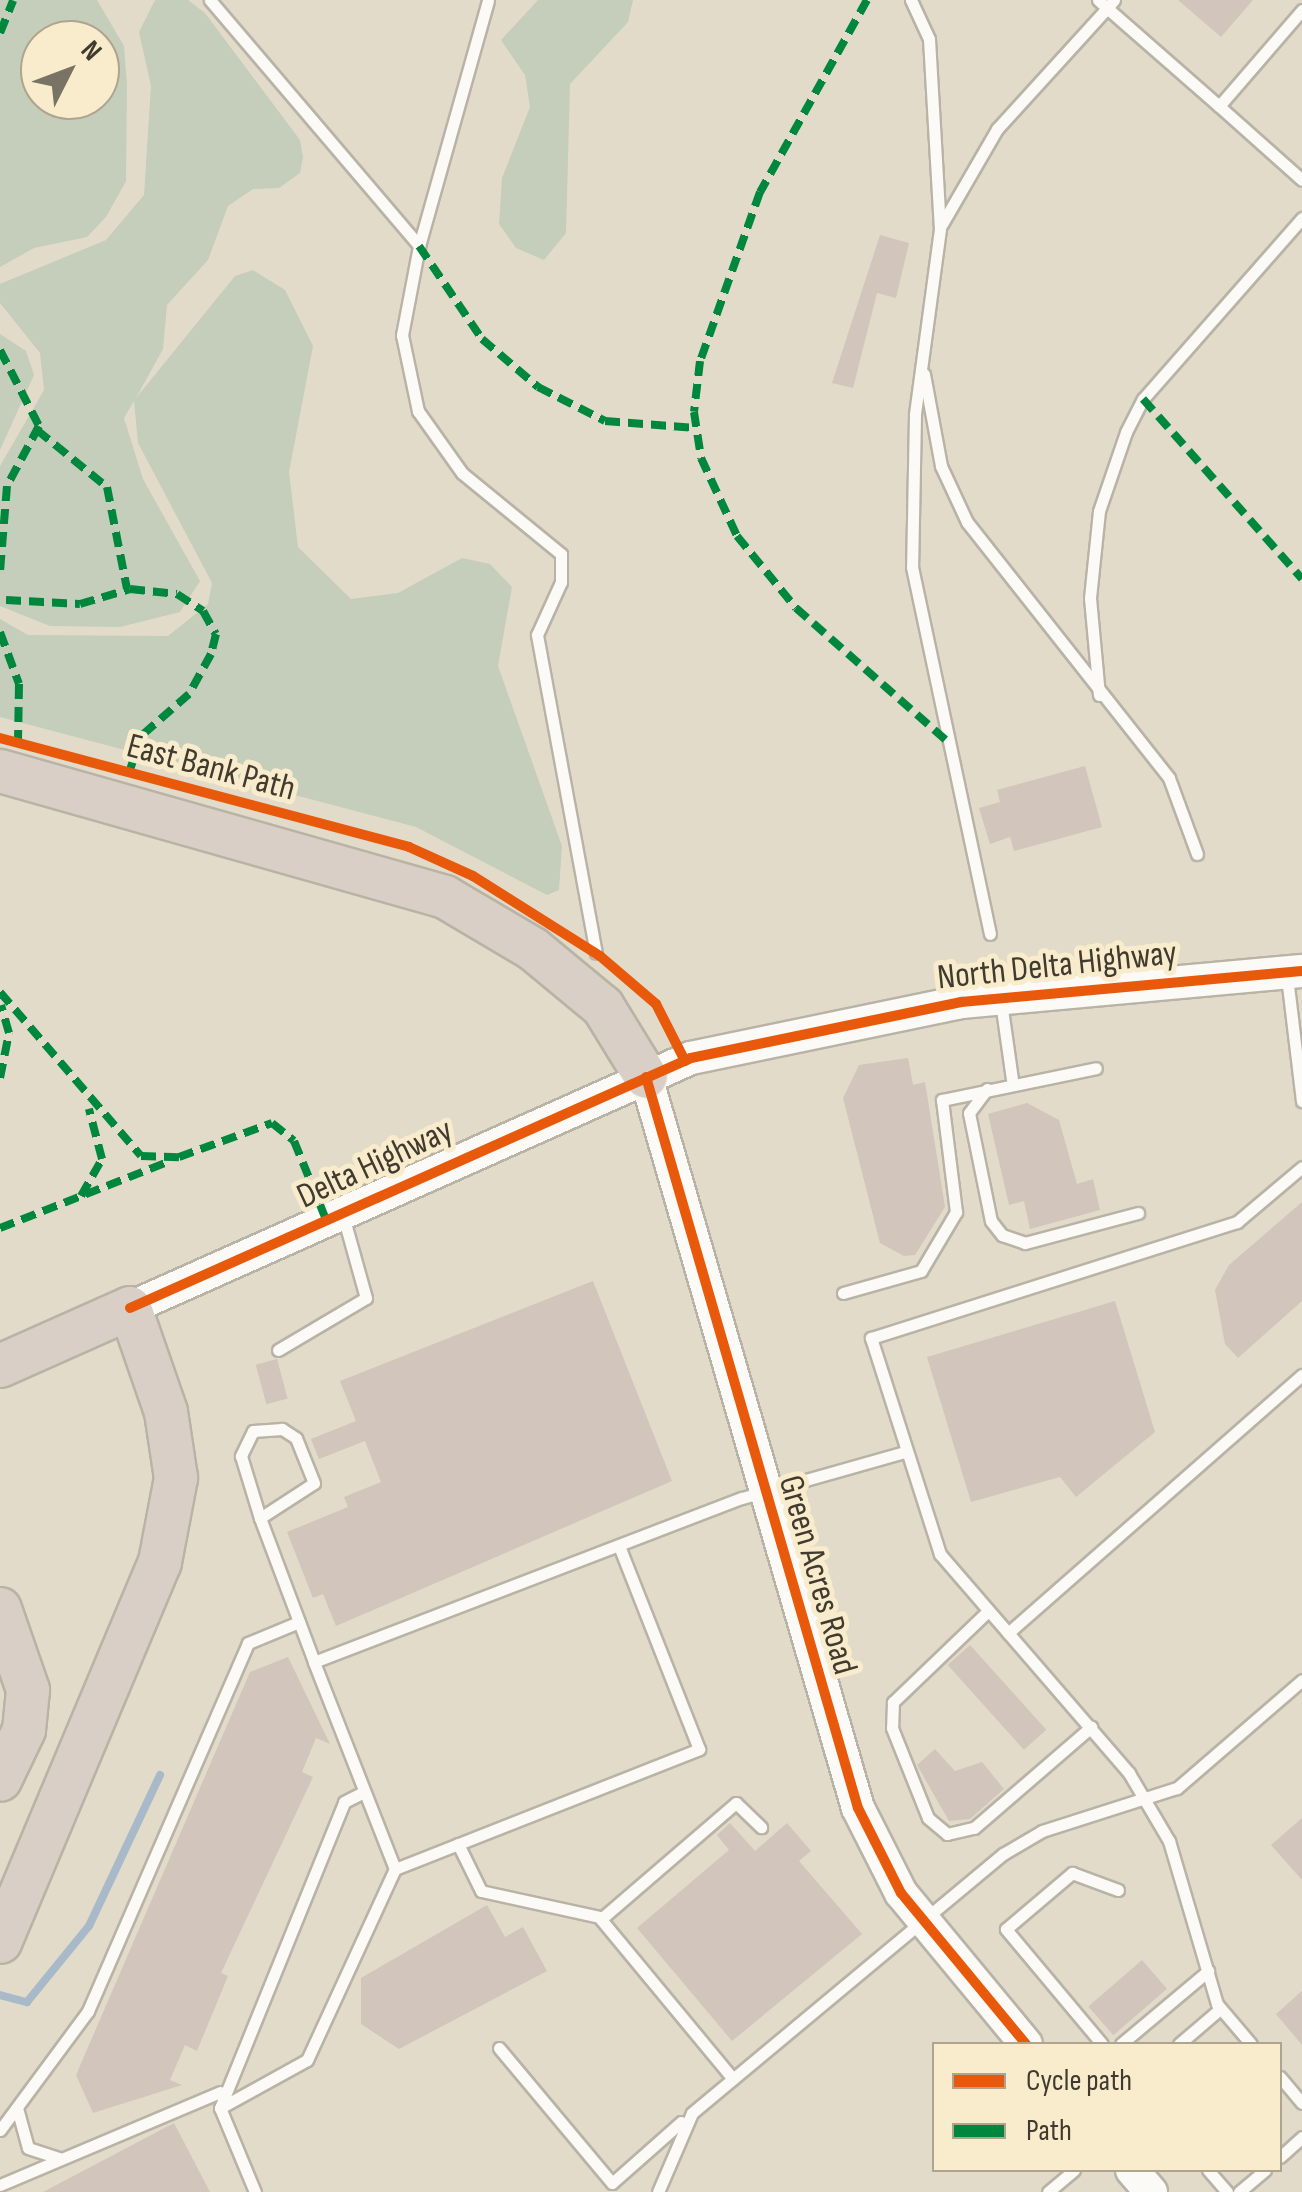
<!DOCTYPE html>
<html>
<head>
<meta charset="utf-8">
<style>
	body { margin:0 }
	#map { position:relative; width:1302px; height:2192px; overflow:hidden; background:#e2dbca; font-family:"Sofia Sans Condensed",sans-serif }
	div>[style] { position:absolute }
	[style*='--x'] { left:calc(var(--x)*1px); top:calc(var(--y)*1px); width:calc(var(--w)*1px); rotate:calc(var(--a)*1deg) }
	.green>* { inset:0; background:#c4cebb }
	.stream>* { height:8px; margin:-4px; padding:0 4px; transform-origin:4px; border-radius:4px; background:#a8b9c9 }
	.building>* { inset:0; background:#d1c5bc; transform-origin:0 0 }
	.roads { filter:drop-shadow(2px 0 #b9b3a6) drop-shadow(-2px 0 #b9b3a6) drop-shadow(0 2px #b9b3a6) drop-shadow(0 -2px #b9b3a6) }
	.lane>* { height:11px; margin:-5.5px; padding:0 5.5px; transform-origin:5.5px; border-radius:5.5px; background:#fbfaf7 }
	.secondary>* { height:32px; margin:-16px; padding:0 16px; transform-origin:16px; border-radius:16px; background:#fbfaf7 }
	.highway>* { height:42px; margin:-21px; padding:0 21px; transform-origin:21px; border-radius:21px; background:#d9cfc6 }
	.quiet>* { height:8px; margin-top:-4px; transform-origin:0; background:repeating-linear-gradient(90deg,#00873e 0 15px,transparent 0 23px) }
	.cycleway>* { height:10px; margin:-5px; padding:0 5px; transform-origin:5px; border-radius:5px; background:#e8590c }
	span { translate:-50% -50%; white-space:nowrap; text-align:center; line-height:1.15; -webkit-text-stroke:10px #f9eccd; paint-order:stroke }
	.street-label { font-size:35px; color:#413b2f }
	.legend { position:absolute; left:932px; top:2042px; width:350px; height:130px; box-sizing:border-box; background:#f9eccd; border:2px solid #afa58e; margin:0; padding:12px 18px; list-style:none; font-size:30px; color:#413b2f }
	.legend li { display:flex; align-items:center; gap:20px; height:50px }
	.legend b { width:50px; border:2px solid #afa58e }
	.north { position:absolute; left:20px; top:20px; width:100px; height:100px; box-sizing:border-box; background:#f9eccd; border:2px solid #afa58e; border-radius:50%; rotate:48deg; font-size:28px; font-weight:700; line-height:40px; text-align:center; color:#413b2f }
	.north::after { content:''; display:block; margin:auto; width:35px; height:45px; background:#797365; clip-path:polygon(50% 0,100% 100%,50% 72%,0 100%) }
</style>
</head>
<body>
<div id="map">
	<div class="green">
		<div style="clip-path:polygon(evenodd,0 0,97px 0,124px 46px,127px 85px,126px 181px,106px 217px,87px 237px,34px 248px,0 267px,0 0,100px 40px,100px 100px,40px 100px,40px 40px,100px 40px)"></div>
		<div style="clip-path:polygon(155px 0,188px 0,205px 13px,300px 140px,303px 157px,300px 173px,279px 188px,253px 189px,228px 206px,208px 260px,167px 305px,163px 349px,136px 398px,235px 276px,253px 270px,285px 290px,313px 346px,289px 472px,298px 547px,351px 599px,398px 593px,462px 558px,490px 564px,512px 587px,498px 666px,562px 846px,559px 890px,547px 895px,416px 827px,0 717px,0 619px,28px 635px,168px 636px,208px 604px,212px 583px,138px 443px,134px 401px,124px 418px,143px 479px,200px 581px,180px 612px,120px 627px,50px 626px,0 606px,0 466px,44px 390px,40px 353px,0 303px,0 284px,106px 240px,144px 195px,151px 86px,139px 32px)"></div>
		<div style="clip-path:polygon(538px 0,633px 0,628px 22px,570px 84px,566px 233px,544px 260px,516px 248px,499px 224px,502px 178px,530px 107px,525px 75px,501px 40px)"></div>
		<div style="clip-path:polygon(0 334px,26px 351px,34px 375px,0 450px)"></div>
	</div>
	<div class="stream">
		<div style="--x:0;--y:1995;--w:28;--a:15"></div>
		<div style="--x:27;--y:2002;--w:98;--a:-50.8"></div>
		<div style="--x:89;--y:1926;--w:167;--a:-64.8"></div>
	</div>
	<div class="building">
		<div style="clip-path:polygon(1178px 0,1253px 0,1221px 37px)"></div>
		<div style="clip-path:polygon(880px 235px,909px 243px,896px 298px,877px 293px,853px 388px,832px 383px)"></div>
		<div style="clip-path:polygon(1085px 766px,1102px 827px,1014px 851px,1010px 837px,990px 844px,979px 808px,1000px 802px,997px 790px)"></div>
		<div style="clip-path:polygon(908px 1058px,913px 1085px,925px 1082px,945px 1207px,915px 1255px,904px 1256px,880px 1243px,843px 1098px,859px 1065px)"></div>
		<div style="clip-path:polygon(1027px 1103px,1059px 1120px,1077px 1184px,1093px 1179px,1100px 1210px,1030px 1229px,1024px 1201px,1009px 1205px,988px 1114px)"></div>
		<div style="clip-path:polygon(1302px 1202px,1302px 1301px,1238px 1358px,1225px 1344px,1215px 1290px,1229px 1265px)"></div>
		<div style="clip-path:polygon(593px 1281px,672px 1481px,336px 1626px,323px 1594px,313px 1598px,287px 1532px,348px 1507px,344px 1497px,381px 1482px,365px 1441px,319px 1459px,311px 1439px,356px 1421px,340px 1381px)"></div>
		<div style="clip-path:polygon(1115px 1301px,1155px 1432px,1076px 1497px,1060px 1477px,971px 1502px,927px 1357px)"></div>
		<div style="left:277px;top:1359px;width:41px;height:22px;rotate:75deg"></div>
		<div style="left:970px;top:1645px;width:114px;height:30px;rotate:48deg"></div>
		<div style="clip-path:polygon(288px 1657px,330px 1744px,316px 1738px,302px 1772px,313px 1777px,221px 1973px,228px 1976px,197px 2051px,185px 2045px,170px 2080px,182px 2085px,93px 2113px,76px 2075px,250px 1672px)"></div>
		<div style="clip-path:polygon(935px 1749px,955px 1771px,982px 1762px,1004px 1789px,970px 1819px,949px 1821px,917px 1765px)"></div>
		<div style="clip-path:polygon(1302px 1818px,1302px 1880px,1271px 1845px)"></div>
		<div style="clip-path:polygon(730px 1823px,755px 1851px,787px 1823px,811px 1851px,799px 1861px,862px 1934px,732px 2041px,637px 1928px,729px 1850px,717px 1835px)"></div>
		<div style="clip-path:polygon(487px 1905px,505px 1937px,523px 1927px,547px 1971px,399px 2049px,361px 2024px,361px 1978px)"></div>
		<div style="left:1142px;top:1960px;width:38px;height:71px;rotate:49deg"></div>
		<div style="clip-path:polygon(1302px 1991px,1302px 2045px,1276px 2014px)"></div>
		<div style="clip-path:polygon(174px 2123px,210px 2192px,43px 2192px)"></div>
	</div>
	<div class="roads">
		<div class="lane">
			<div style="--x:210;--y:0;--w:323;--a:49.6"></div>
			<div style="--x:419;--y:246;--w:91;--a:100.8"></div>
			<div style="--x:402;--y:335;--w:78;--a:78.1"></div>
			<div style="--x:418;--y:411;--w:76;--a:54.6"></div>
			<div style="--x:462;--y:473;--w:128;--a:39.3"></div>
			<div style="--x:561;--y:554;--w:28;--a:90"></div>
			<div style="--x:561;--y:582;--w:58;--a:114.4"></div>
			<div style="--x:537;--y:635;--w:323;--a:79.5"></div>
			<div style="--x:911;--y:0;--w:43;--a:65.2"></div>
			<div style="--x:929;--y:39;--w:190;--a:86.7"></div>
			<div style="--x:940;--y:229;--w:188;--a:97.7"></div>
			<div style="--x:915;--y:415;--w:152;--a:91.1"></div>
			<div style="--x:912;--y:567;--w:375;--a:78"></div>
			<div style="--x:1114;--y:0;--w:11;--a:131"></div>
			<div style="--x:1107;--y:8;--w:149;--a:41.2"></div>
			<div style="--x:1302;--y:10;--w:127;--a:130.8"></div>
			<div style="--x:1219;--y:106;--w:111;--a:41.7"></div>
			<div style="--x:942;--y:224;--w:110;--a:-59.9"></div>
			<div style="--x:997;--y:129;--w:164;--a:-47.7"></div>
			<div style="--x:1107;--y:8;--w:12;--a:-138"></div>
			<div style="--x:419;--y:246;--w:255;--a:-74.3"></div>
			<div style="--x:924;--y:374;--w:94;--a:79.5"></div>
			<div style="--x:941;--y:466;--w:62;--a:65.1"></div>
			<div style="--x:967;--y:522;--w:326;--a:51.7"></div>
			<div style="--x:1169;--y:778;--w:81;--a:69.8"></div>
			<div style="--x:1099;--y:695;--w:97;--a:-95.3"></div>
			<div style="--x:1090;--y:598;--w:87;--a:-84.1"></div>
			<div style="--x:1099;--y:511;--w:83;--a:-71.1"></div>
			<div style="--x:1126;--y:432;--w:37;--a:-63"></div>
			<div style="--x:1143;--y:399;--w:241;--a:-48.7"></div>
			<div style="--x:1287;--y:977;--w:125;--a:83.1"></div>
			<div style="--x:1001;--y:1002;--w:78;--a:81.9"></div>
			<div style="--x:987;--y:1089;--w:30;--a:127"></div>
			<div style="--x:969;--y:1113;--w:110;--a:78.5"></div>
			<div style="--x:991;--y:1221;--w:18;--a:52"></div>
			<div style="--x:1002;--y:1235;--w:24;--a:19"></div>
			<div style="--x:1025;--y:1243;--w:117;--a:-14.9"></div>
			<div style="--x:843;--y:1293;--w:81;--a:-15.8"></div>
			<div style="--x:921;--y:1271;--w:69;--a:-59.3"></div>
			<div style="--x:956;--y:1212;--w:113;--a:-97.1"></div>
			<div style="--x:942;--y:1100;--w:157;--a:-11.7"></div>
			<div style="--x:278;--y:1350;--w:102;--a:-30.6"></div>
			<div style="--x:366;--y:1298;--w:82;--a:-105.6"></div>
			<div style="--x:260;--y:1518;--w:64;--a:-32.9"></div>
			<div style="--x:314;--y:1483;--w:48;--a:-111.8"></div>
			<div style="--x:296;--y:1438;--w:17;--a:-147"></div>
			<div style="--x:282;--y:1429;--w:29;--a:176"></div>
			<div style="--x:253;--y:1431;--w:28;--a:116"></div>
			<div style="--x:241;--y:1456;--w:65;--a:73"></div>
			<div style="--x:260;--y:1518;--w:154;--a:69.4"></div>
			<div style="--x:988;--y:1611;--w:132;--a:136.2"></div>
			<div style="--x:893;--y:1702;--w:26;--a:92"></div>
			<div style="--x:892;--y:1728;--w:97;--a:68.2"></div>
			<div style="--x:928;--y:1818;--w:25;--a:40"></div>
			<div style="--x:947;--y:1834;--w:28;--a:-13"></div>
			<div style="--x:974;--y:1828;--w:155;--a:-40.8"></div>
			<div style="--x:1008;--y:1633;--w:391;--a:-41.3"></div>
			<div style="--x:458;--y:1844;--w:52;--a:63.9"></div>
			<div style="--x:481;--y:1891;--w:121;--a:12.4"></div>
			<div style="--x:599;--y:1917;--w:210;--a:50.4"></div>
			<div style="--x:395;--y:1869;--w:327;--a:-21.5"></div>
			<div style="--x:699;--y:1749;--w:218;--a:-111.5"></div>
			<div style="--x:601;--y:1919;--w:178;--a:-40.7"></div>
			<div style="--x:736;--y:1803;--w:35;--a:44"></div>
			<div style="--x:1102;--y:2044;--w:150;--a:-129.9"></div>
			<div style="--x:1006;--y:1929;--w:87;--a:-40.3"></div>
			<div style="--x:1072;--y:1873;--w:49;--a:20.3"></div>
			<div style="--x:1121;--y:2044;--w:114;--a:-40"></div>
			<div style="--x:1179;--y:2044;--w:54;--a:-40.5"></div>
			<div style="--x:1251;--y:2044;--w:52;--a:-130.4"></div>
			<div style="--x:1217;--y:2004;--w:170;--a:-106.4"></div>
			<div style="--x:1169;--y:1841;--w:79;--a:-120.5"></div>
			<div style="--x:1129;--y:1773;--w:289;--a:-130.8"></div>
			<div style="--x:940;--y:1554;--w:227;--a:-107.7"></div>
			<div style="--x:871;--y:1338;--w:384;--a:-17.6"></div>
			<div style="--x:1237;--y:1222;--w:85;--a:-40.2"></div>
			<div style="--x:499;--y:2048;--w:176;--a:50.1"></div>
			<div style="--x:612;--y:2183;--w:92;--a:-41.5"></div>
			<div style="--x:1280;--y:2077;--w:34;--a:50"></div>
			<div style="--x:17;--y:2108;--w:41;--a:74.6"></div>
			<div style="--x:28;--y:2148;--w:33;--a:18"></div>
			<div style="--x:220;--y:2108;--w:330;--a:-67.9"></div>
			<div style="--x:344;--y:1802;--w:22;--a:-27"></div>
			<div style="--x:0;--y:2130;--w:148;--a:-53.5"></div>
			<div style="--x:88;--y:2011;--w:401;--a:-66.5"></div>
			<div style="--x:248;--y:1643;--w:55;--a:-22.4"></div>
			<div style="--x:1280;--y:2157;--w:30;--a:-42"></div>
			<div style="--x:1208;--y:2170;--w:29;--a:49"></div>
			<div style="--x:0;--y:2185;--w:239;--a:-22.9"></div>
			<div style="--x:255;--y:2192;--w:91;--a:-112.6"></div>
			<div style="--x:220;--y:2108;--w:99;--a:-28.9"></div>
			<div style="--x:307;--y:2060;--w:210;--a:-65.3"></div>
			<div style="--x:395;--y:1869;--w:222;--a:-111.4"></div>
			<div style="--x:314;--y:1662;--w:458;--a:-21"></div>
			<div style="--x:742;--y:1498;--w:169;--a:-15.8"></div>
			<div style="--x:658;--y:2192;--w:86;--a:-66.7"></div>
			<div style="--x:692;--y:2113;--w:405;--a:-39.8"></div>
			<div style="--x:1003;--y:1854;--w:45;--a:-30.5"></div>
			<div style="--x:1042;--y:1831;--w:142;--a:-17.7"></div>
			<div style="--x:1177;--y:1788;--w:165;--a:-40.8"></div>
			<div style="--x:1048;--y:2192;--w:34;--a:-40"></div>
			<div style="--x:1239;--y:2192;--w:34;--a:-40"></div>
		</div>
		<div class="secondary">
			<div style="--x:646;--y:1077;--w:761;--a:73.83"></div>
			<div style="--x:858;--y:1808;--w:95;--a:63.2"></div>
			<div style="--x:901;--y:1893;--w:196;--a:50.4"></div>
			<div style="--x:130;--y:1308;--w:614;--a:-24.02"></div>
			<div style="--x:691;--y:1058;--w:276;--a:-11.7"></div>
			<div style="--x:961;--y:1002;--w:342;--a:-5.2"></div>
			<div style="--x:1132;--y:2170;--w:29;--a:49"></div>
		</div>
		<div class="highway">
			<div style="--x:0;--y:771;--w:462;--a:15.8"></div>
			<div style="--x:445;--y:897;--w:102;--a:30.6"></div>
			<div style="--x:533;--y:949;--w:91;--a:39.6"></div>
			<div style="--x:603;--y:1007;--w:82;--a:58.4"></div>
			<div style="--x:0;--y:1366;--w:142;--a:-24"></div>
			<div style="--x:130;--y:1308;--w:110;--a:70.9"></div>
			<div style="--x:166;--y:1412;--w:67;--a:81.4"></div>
			<div style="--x:176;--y:1478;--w:86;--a:100.8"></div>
			<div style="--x:160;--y:1562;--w:412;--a:112.8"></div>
			<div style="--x:0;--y:1609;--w:86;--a:70.9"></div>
			<div style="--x:28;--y:1690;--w:40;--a:95.7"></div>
			<div style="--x:24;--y:1730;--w:55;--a:115.6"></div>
		</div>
	</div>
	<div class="quiet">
		<div style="--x:867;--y:0;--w:220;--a:119.1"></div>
		<div style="--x:760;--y:192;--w:179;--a:109.5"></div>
		<div style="--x:700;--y:361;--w:51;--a:96.7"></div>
		<div style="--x:694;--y:412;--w:47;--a:81.3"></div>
		<div style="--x:701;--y:458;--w:86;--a:65.2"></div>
		<div style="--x:737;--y:536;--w:93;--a:50.7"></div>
		<div style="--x:796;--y:608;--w:205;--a:41.4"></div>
		<div style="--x:0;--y:33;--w:35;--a:-68"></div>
		<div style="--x:419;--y:246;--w:112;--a:55.9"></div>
		<div style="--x:482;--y:339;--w:74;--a:40.6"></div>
		<div style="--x:538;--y:387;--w:75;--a:26.9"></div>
		<div style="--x:605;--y:421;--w:91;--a:4.4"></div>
		<div style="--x:0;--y:350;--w:85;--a:62.8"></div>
		<div style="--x:39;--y:426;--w:68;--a:118.1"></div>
		<div style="--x:7;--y:486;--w:86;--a:94.7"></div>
		<div style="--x:1143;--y:399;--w:240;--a:48.5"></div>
		<div style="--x:37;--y:430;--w:90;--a:39.2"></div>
		<div style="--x:107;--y:487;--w:104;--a:78.9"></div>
		<div style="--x:6;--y:600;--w:74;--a:3.1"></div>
		<div style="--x:80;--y:604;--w:52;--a:-16.7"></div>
		<div style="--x:130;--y:589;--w:47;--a:6.1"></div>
		<div style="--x:177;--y:594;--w:31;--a:33"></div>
		<div style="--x:203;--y:611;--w:26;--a:61"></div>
		<div style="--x:216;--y:634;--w:21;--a:104"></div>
		<div style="--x:211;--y:654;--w:46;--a:118.8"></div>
		<div style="--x:189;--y:694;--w:64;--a:138.8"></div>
		<div style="--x:141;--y:736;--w:42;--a:108"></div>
		<div style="--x:0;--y:632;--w:55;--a:69.9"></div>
		<div style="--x:19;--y:684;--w:60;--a:91"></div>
		<div style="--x:0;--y:992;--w:216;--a:49.3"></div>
		<div style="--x:141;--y:1156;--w:38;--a:2"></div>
		<div style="--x:179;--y:1157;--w:99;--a:-20.1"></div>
		<div style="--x:272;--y:1123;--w:28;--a:39"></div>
		<div style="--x:294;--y:1141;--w:82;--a:67.8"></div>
		<div style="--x:0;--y:1078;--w:46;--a:-78.7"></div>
		<div style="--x:9;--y:1033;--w:29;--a:-106"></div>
		<div style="--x:81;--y:1196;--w:43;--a:-60.4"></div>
		<div style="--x:102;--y:1159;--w:52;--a:-104.6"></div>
		<div style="--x:0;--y:1228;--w:177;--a:-21.5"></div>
	</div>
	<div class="cycleway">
		<div style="--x:0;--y:738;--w:423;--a:14.9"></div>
		<div style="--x:409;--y:847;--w:70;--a:24.4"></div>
		<div style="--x:473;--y:876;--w:150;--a:32.2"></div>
		<div style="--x:600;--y:956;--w:74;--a:40.6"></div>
		<div style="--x:656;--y:1004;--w:64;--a:63"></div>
		<div style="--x:646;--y:1077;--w:761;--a:73.83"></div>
		<div style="--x:858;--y:1808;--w:95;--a:63.2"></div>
		<div style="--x:901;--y:1893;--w:196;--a:50.4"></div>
		<div style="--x:130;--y:1308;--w:614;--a:-24.02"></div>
		<div style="--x:691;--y:1058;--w:276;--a:-11.7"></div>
		<div style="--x:961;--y:1002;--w:342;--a:-5.2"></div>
	</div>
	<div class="street-label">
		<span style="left:211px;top:768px;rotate:15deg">East Bank Path</span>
		<span style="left:1057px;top:966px;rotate:-6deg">North Delta Highway</span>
		<span style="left:375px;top:1164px;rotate:-25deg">Delta Highway</span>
		<span style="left:817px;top:1575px;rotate:74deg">Green Acres Road</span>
	</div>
	<ul class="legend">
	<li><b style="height:12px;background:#e8590c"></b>Cycle path</li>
	<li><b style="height:12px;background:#00873e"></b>Path</li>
	</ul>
	<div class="north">N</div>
</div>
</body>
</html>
